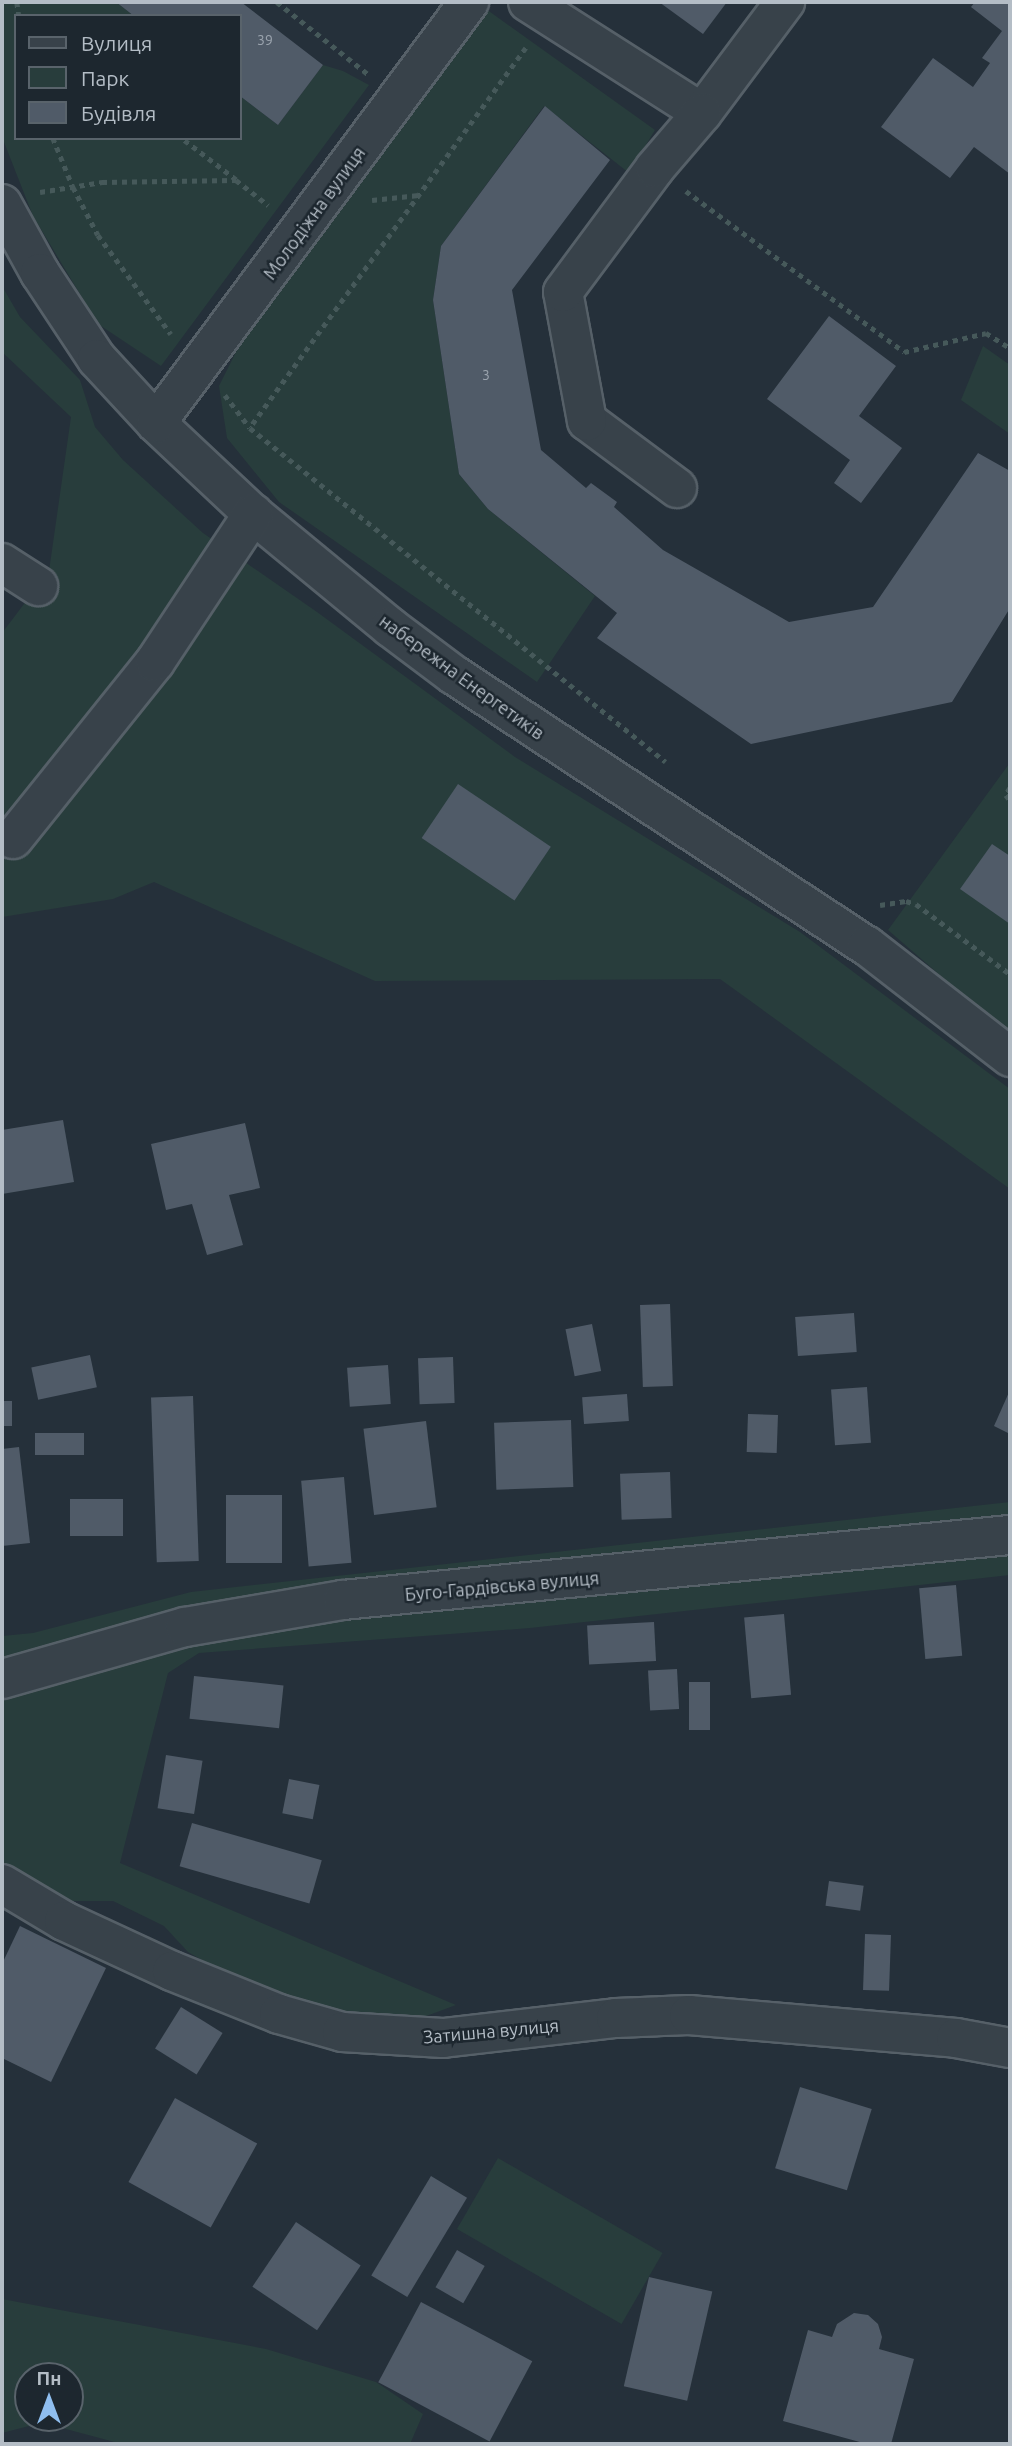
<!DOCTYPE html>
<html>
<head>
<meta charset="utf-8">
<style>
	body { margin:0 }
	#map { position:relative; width:1012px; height:2446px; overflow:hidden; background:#25303a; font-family:Ubuntu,sans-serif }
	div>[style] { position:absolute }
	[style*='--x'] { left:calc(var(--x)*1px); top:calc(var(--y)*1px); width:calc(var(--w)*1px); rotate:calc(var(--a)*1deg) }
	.green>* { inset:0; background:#283d3c; transform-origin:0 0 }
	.building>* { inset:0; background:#505b68; transform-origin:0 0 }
	.path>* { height:4.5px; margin-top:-2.25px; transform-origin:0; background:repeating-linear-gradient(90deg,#46595a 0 5px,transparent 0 10px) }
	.roads { filter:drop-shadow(2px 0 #566068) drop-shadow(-2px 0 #566068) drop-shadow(0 2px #566068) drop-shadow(0 -2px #566068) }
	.minor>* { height:38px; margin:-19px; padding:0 19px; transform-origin:19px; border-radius:19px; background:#38424a }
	span { translate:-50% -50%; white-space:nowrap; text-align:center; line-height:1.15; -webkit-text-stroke:5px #1d272f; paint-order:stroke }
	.number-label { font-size:14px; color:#9ba4ae }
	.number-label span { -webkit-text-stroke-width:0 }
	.street-label { font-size:18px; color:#b4bdc6 }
	.frame { position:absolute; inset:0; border:4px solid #b4bdc6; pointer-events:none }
	.legend { position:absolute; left:14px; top:14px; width:228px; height:126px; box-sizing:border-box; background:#1d272f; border:2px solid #59636b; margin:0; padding:9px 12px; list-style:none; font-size:21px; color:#b4bdc6 }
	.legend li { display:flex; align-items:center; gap:14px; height:35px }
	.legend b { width:35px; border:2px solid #59636b }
	.north { position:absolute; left:14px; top:2362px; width:70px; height:70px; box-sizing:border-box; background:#1d272f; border:2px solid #59636b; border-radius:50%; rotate:0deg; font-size:19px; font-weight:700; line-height:28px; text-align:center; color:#b4bdc6 }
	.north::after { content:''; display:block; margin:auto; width:24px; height:32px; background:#8fbeef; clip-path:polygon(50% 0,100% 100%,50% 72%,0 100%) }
</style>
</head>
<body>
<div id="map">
	<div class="green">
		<div style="clip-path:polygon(2px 2px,116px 2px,134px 16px,16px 16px,16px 138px,240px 138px,240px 96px,278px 125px,323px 65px,343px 71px,369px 85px,161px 366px,98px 324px,33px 216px,2px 137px)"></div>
		<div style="clip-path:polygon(486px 9px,655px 130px,629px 173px,544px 106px,441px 246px,433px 300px,459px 474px,488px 509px,595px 596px,537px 682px,279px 502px,227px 438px,219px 386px,239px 346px)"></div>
		<div style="clip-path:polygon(2px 286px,20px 317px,80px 380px,95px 427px,123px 460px,203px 533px,317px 612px,515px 757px,800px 932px,1010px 1089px,1010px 1189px,720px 979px,375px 981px,154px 882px,113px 899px,2px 917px,2px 633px,49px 571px,71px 417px,2px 352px)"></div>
		<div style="clip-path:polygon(983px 346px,1010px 365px,1010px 434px,961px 400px)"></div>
		<div style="clip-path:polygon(1009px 764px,1010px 764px,1010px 1036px,888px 930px)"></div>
		<div style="clip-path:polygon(1010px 1502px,1010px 1515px,277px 1598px,2px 1664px,2px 1636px,33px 1633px,191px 1592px)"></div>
		<div style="clip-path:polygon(1010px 1548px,1010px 1575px,530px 1628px,199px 1653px,168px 1673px,120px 1863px,456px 2005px,386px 2031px,294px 2013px,188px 1952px,164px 1926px,113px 1901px,65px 1901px,21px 1882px,7px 1910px,2px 1907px,2px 1696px,241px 1629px)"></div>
		<div style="left:498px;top:2158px;width:190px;height:82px;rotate:30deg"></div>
		<div style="clip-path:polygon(evenodd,2px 2299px,266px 2349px,376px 2382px,423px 2414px,410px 2444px,122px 2444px,51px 2425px,33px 2425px,2px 2433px,2px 2299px,28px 2376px,70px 2376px,70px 2418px,28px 2418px,28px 2376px)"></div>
	</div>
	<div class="building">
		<div style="clip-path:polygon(116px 2px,241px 2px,323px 65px,278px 125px,240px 96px,240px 16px,134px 16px)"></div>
		<div style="clip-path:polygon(659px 2px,727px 2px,703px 34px)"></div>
		<div style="clip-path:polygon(975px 2px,1010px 2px,1010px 174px,974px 147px,950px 178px,881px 127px,933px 58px,973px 87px,990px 63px,982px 58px,1002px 31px,971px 7px)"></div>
		<div style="clip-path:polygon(545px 106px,610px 160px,512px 290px,541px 450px,586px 488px,591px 483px,617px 502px,614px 507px,663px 550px,789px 622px,873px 607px,978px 453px,1010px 471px,1010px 608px,952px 702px,751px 744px,597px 638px,617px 613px,488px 509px,459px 474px,433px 300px,441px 246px)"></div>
		<div style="clip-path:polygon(829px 316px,896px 366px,859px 416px,902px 448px,861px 503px,834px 483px,850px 460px,767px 399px)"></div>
		<div style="left:458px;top:784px;width:112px;height:65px;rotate:34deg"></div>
		<div style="clip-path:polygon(992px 844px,1010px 856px,1010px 924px,960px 889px)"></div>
		<div style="clip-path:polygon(63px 1120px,74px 1182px,2px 1194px,2px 1130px)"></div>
		<div style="clip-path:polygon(245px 1123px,260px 1188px,229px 1195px,243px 1245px,207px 1255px,192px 1204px,166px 1210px,151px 1144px)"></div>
		<div style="left:670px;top:1304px;width:82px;height:30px;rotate:88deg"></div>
		<div style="left:854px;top:1313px;width:39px;height:59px;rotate:86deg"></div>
		<div style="left:592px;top:1324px;width:48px;height:27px;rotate:79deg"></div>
		<div style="left:90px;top:1355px;width:33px;height:60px;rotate:78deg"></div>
		<div style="left:453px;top:1357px;width:46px;height:35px;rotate:88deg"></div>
		<div style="left:388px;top:1365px;width:39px;height:41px;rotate:86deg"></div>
		<div style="left:867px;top:1387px;width:56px;height:36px;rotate:86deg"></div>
		<div style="clip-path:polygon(1010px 1390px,1010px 1434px,994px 1426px)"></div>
		<div style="left:627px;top:1394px;width:27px;height:45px;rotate:86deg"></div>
		<div style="left:193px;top:1396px;width:165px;height:42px;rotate:88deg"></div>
		<div style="left:2px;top:1401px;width:10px;height:25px"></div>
		<div style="left:748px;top:1414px;width:30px;height:38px;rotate:2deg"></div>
		<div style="left:571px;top:1420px;width:67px;height:77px;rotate:88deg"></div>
		<div style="left:426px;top:1421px;width:87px;height:63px;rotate:83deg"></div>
		<div style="left:35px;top:1433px;width:49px;height:22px"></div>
		<div style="clip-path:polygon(19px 1447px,30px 1543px,2px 1546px,2px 1449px)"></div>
		<div style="left:670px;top:1472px;width:46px;height:50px;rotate:88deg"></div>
		<div style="left:344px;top:1477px;width:86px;height:43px;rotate:85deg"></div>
		<div style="left:226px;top:1495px;width:56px;height:68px"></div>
		<div style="left:70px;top:1499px;width:53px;height:37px"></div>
		<div style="left:956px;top:1585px;width:71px;height:37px;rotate:85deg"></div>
		<div style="left:784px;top:1614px;width:81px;height:40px;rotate:85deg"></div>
		<div style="left:654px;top:1622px;width:39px;height:67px;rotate:87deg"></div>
		<div style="left:677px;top:1669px;width:40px;height:29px;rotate:87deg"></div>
		<div style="left:194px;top:1676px;width:90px;height:43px;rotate:6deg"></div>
		<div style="left:689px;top:1682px;width:21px;height:48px"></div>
		<div style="left:166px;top:1755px;width:37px;height:54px;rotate:9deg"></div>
		<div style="left:289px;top:1779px;width:31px;height:35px;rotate:11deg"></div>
		<div style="left:192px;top:1823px;width:135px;height:45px;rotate:16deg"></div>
		<div style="left:829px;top:1881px;width:35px;height:25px;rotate:8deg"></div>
		<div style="clip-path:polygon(20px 1926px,106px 1968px,51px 2082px,2px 2058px,2px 1964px)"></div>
		<div style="left:865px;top:1934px;width:26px;height:56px;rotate:2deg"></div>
		<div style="left:181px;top:2007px;width:49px;height:49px;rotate:32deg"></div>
		<div style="left:800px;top:2087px;width:75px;height:85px;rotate:17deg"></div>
		<div style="left:175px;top:2098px;width:94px;height:96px;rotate:29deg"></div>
		<div style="left:431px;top:2176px;width:42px;height:116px;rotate:31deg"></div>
		<div style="left:296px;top:2222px;width:78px;height:78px;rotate:34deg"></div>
		<div style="left:457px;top:2250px;width:32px;height:43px;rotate:30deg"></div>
		<div style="left:649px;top:2277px;width:65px;height:112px;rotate:13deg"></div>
		<div style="left:421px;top:2302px;width:126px;height:91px;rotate:28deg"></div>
		<div style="clip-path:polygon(854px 2313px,868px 2315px,878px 2324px,882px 2337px,879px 2349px,914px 2359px,891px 2444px,867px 2444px,783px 2421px,808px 2330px,832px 2337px,837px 2324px)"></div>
	</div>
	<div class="path">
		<div style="--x:17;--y:2;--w:14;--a:82"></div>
		<div style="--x:277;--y:2;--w:116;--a:38.4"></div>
		<div style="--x:526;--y:48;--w:470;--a:126"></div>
		<div style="--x:250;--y:428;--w:533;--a:38.76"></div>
		<div style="--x:53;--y:138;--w:53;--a:67.8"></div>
		<div style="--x:73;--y:187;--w:54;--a:62.5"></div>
		<div style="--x:98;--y:235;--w:123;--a:53.6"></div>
		<div style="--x:236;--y:180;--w:41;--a:38"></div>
		<div style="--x:686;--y:191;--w:271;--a:36.4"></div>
		<div style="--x:904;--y:352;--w:84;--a:-13"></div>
		<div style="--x:986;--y:333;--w:28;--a:32"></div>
		<div style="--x:40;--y:192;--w:63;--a:-9.2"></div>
		<div style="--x:102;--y:182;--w:134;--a:-0.9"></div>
		<div style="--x:236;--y:180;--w:69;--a:-142.6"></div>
		<div style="--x:372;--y:200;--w:47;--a:-6.1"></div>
		<div style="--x:225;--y:395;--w:41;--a:52.9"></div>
		<div style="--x:1010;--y:788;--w:8;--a:120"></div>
		<div style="--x:1006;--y:795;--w:6;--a:51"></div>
		<div style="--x:880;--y:905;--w:26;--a:-9"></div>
		<div style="--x:906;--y:901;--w:10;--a:17"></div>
		<div style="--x:916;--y:904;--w:117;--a:36.7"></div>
	</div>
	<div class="roads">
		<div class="minor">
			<div style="--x:528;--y:2;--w:206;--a:32.5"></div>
			<div style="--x:702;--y:113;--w:139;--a:-53.2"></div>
			<div style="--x:2;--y:204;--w:79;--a:61.2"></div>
			<div style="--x:40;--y:273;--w:103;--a:56.5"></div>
			<div style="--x:97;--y:359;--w:87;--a:47.3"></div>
			<div style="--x:156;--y:423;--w:133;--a:43.2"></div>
			<div style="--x:253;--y:514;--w:178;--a:39.5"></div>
			<div style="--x:390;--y:627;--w:80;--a:36.9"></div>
			<div style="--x:454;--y:675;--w:494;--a:33.3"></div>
			<div style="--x:867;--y:946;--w:181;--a:37.8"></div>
			<div style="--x:156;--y:423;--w:525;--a:-53.37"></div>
			<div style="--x:677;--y:488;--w:112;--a:-143.3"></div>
			<div style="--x:587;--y:421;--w:131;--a:-100.5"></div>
			<div style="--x:563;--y:292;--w:154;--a:-53.4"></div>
			<div style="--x:655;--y:168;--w:72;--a:-49.5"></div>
			<div style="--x:2;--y:563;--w:43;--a:32.6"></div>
			<div style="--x:13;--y:839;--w:227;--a:-51.3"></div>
			<div style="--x:155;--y:662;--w:178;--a:-56.5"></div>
			<div style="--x:2;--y:1679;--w:190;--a:-15.9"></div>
			<div style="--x:185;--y:1627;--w:160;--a:-9.7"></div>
			<div style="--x:343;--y:1600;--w:670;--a:-5.57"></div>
			<div style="--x:2;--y:1884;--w:72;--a:30.8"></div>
			<div style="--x:64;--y:1921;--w:119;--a:24.8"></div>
			<div style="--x:172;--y:1971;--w:115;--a:21.9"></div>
			<div style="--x:279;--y:2014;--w:66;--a:15.9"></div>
			<div style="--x:342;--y:2032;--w:101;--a:3.4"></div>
			<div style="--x:443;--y:2038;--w:174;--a:-6.6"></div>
			<div style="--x:616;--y:2018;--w:73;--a:-2.4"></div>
			<div style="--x:689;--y:2015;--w:268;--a:4.9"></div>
			<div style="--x:956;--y:2038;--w:55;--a:10.5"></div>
		</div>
	</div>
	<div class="number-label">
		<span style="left:265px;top:40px">39</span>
		<span style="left:486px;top:375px">3</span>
	</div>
	<div class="street-label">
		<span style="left:314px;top:213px;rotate:-54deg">Молодіжна вулиця</span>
		<span style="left:462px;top:677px;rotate:36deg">набережна Енергетиків</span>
		<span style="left:502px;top:1586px;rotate:-5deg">Буго-Гардівська вулиця</span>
		<span style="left:491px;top:2031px;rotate:-5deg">Затишна вулиця</span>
	</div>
	<div class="frame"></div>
	<ul class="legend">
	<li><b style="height:9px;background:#38424a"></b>Вулиця</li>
	<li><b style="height:19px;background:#283d3c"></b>Парк</li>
	<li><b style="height:19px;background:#505b68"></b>Будівля</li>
	</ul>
	<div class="north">Пн</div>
</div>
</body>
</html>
